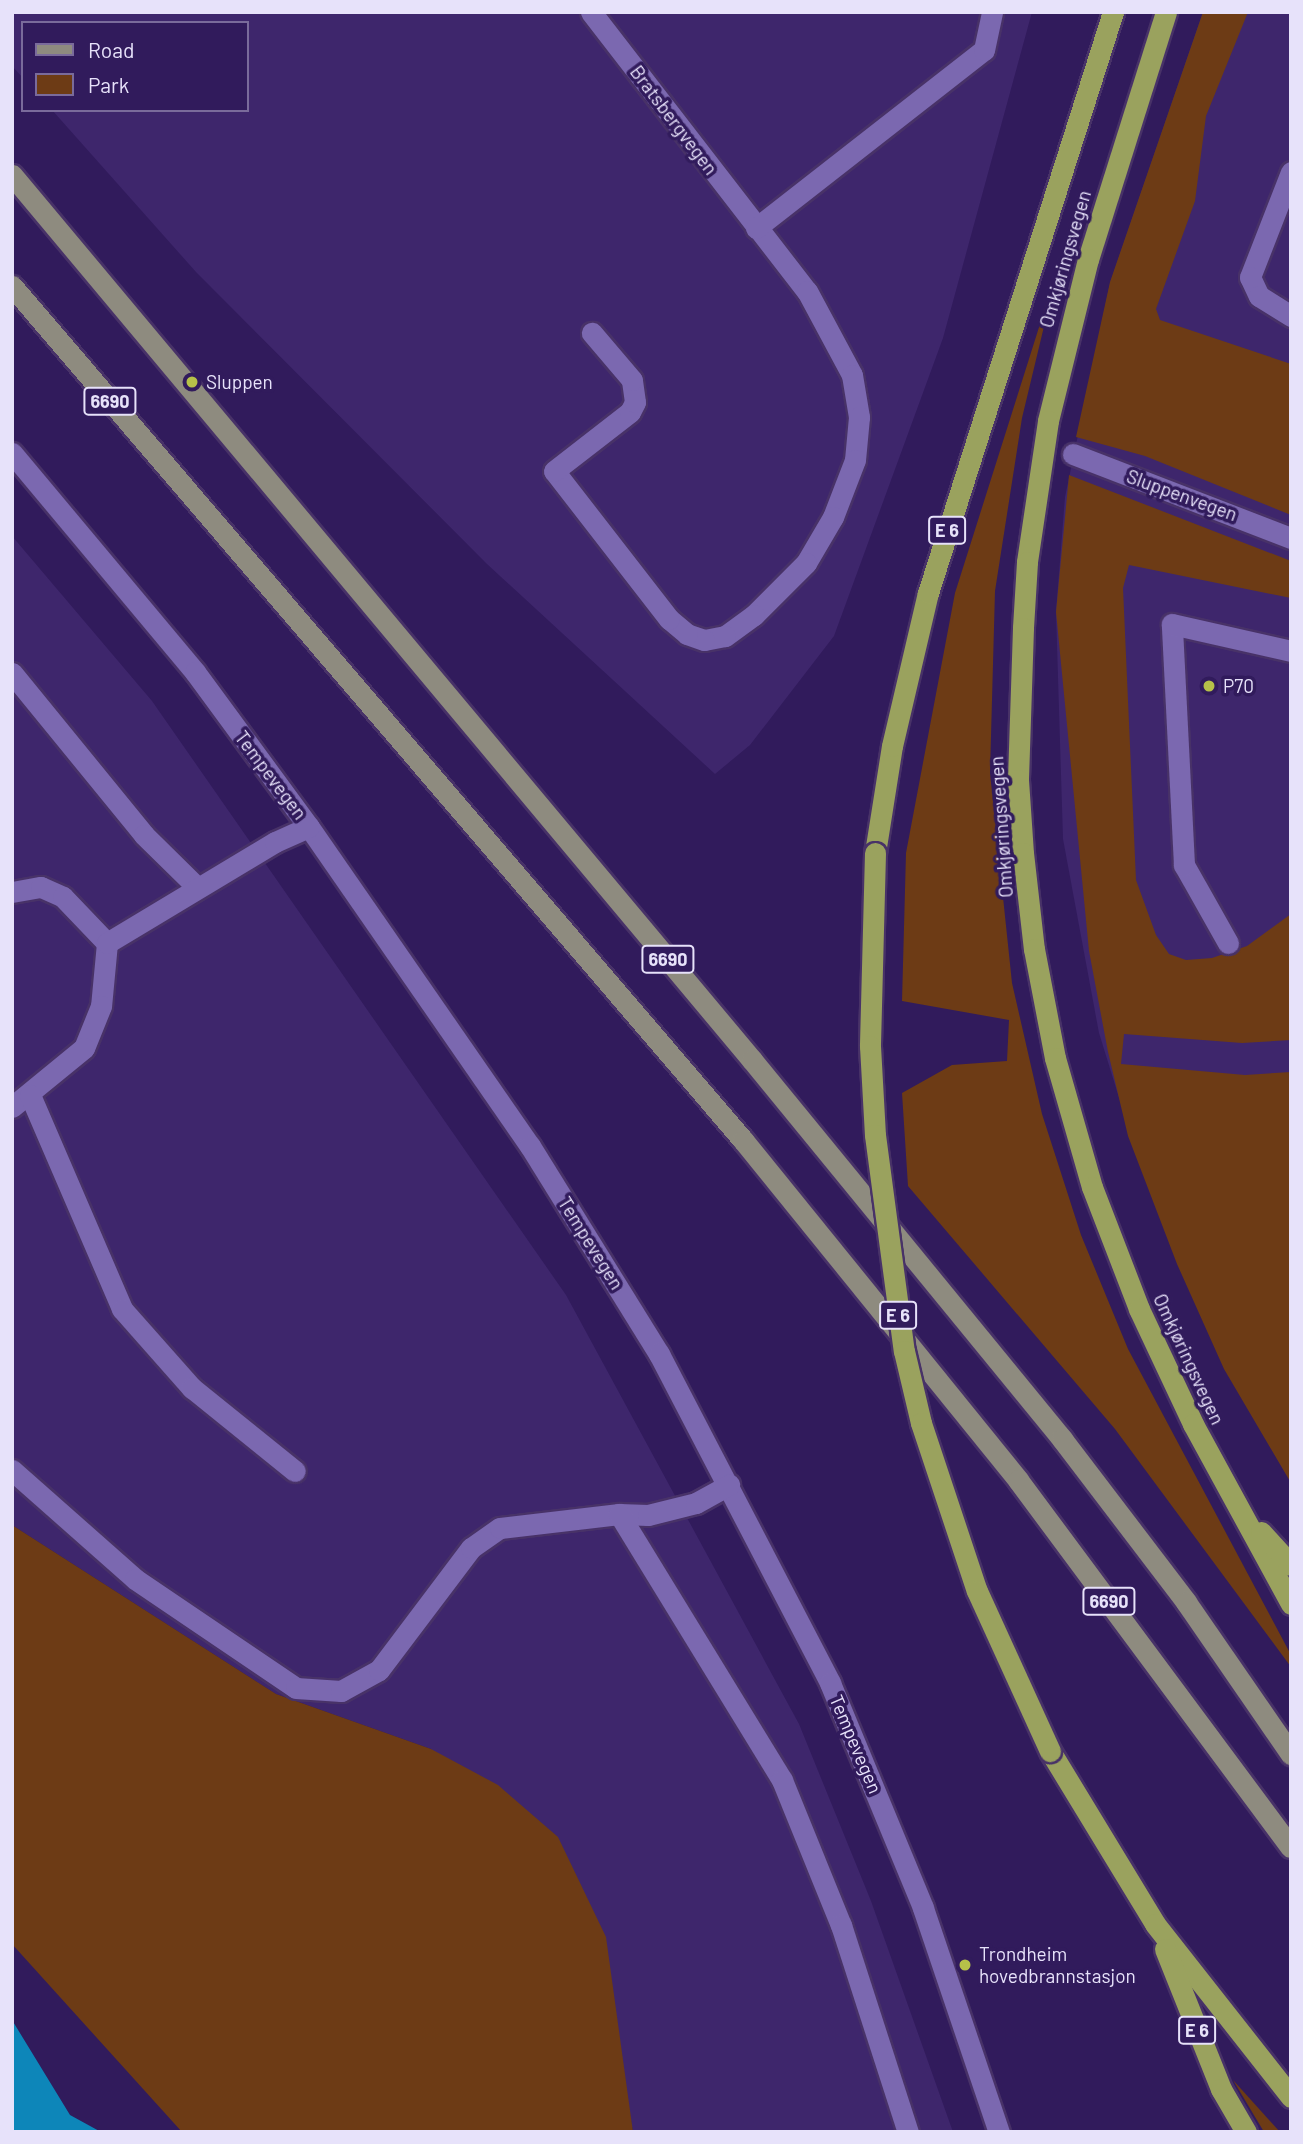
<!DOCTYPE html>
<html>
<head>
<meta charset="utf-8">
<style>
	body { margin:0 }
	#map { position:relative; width:1303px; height:2144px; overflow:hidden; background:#311b5c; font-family:Barlow,sans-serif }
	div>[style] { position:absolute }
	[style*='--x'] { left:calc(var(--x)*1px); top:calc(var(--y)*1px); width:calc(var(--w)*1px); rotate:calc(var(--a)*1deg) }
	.built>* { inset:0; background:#3e266c }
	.green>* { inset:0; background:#6d3b15 }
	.water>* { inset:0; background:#0d86b9 }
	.roads { filter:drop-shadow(2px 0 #483268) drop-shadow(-2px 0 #483268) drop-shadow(0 2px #483268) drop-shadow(0 -2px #483268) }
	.minor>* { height:21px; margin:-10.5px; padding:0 10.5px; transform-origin:10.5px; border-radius:10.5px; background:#7b68b0 }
	.major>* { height:21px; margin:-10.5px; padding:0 10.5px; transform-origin:10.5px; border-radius:10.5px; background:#8e8b7f }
	.highway>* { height:21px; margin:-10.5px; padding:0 10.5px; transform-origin:10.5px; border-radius:10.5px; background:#9aa25e }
	.bridges { filter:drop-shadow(2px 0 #483268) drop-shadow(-2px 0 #483268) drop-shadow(0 2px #483268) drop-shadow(0 -2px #483268) }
	.highway-bridge>* { height:21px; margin:-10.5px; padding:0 10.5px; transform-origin:10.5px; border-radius:10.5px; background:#9aa25e }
	.dots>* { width:19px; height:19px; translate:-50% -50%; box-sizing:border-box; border:4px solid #311b5c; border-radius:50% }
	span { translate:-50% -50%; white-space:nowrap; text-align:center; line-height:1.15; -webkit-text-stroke:7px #311b5c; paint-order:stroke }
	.shield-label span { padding:2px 5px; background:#311b5c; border:2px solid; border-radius:5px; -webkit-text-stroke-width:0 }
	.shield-label { font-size:18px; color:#e7e2fa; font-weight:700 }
	.street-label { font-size:19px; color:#e7e2fa }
	.poi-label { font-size:19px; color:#e7e2fa }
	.left { translate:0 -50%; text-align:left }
	.frame { position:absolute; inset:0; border:14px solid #e7e2fa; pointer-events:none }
	.legend { position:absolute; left:21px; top:21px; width:228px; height:91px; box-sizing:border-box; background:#311b5c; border:2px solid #7a6b9b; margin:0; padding:9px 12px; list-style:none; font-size:21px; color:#e7e2fa }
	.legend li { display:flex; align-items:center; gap:14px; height:35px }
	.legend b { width:35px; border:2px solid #7a6b9b }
</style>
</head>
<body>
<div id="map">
	<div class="built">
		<div style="clip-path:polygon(12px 12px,1032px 12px,943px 338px,834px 636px,750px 745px,715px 774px,487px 564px,196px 272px,52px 110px,247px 110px,247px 23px,23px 23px,23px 78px,12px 66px)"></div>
		<div style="clip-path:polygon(1203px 12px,1291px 12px,1291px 1474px,1134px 1146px,1099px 1033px,1063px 839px,1056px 612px,1065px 497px,1110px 283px)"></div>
		<div style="clip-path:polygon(12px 536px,152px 701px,566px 1295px,799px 1724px,871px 1901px,953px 2132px,633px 2132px,617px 2042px,431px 1749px,276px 1694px,12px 1525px)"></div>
	</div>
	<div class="green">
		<div style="clip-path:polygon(1203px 12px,1248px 12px,1206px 116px,1195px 201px,1156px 309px,1160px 320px,1291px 364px,1291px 515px,1145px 456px,1076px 437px,1110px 282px)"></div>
		<div style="clip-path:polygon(1059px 264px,1022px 418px,995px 591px,990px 773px,1012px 983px,1042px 1114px,1081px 1235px,1128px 1349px,1291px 1655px,1291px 1667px,1115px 1429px,908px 1186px,902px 1093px,952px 1065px,1007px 1061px,1009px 1020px,902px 1001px,906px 853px,955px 593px)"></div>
		<div style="clip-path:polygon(1069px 475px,1291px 561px,1291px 598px,1129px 565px,1123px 588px,1136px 880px,1156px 935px,1169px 954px,1186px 960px,1212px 958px,1247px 946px,1291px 914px,1291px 1040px,1242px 1043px,1124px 1034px,1121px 1064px,1245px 1075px,1291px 1072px,1291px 1483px,1224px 1369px,1177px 1264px,1128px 1136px,1108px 1052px,1089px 951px,1056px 612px)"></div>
		<div style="clip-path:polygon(12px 1525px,276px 1694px,431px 1749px,498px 1785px,558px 1837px,606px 1937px,633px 2132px,182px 2132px,12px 1944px)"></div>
		<div style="clip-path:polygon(1233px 2080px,1280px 2132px,1264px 2132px)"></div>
	</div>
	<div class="water">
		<div style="clip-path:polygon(12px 2020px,70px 2115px,101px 2132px,12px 2132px)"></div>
	</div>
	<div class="roads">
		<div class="minor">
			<div style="--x:591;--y:12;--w:353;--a:52.3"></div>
			<div style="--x:807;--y:291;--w:95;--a:61.8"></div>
			<div style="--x:852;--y:375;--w:43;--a:80.5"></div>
			<div style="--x:859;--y:417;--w:43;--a:95.3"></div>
			<div style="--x:855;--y:460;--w:61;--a:111.1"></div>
			<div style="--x:833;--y:517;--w:53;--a:120.4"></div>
			<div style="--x:806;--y:563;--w:74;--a:135"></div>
			<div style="--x:754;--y:615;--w:36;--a:144"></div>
			<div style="--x:725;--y:636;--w:21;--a:169"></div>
			<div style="--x:704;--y:640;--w:18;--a:-161"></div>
			<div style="--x:687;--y:634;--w:23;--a:-140"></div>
			<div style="--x:669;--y:619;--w:187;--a:-127.8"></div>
			<div style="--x:554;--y:471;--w:96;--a:-37.8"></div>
			<div style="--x:630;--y:412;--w:11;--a:-63"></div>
			<div style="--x:635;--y:402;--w:22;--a:-98"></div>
			<div style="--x:632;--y:380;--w:62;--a:-130.4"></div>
			<div style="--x:1291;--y:172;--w:113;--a:111.3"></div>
			<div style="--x:1250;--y:277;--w:21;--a:65"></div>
			<div style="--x:1259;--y:296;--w:38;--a:32"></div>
			<div style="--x:756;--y:228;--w:289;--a:-38"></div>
			<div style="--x:984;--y:50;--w:39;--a:-78"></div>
			<div style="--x:12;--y:453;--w:285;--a:50.1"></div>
			<div style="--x:195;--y:672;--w:192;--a:53.7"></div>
			<div style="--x:309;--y:827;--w:388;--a:55.3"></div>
			<div style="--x:530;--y:1146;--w:245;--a:58.2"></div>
			<div style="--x:659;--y:1354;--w:371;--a:62.5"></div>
			<div style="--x:830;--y:1683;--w:243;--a:67.5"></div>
			<div style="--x:923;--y:1908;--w:237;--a:71.3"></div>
			<div style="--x:1073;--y:454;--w:234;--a:21.1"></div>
			<div style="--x:12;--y:673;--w:209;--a:50.8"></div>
			<div style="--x:144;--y:835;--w:74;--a:44.5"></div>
			<div style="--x:12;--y:892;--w:29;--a:-10"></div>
			<div style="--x:41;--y:887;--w:24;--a:24"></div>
			<div style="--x:63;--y:897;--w:64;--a:46.3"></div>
			<div style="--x:107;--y:943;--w:63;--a:95.4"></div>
			<div style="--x:101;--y:1006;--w:45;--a:112"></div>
			<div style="--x:84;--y:1048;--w:93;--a:140.7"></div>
			<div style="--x:107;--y:943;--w:196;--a:-31"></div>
			<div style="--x:275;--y:842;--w:37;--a:-24"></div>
			<div style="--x:1228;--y:943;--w:90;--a:-119.4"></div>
			<div style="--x:1184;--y:865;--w:241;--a:-92.9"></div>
			<div style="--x:1172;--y:624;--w:122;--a:12.8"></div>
			<div style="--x:30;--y:1095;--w:233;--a:66.7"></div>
			<div style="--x:122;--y:1309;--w:106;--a:48.5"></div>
			<div style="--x:192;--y:1388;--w:132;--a:38.9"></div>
			<div style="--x:12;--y:1470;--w:164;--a:41.5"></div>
			<div style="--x:135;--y:1579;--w:194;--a:34.1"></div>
			<div style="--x:296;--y:1688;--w:45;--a:3.8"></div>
			<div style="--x:341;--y:1691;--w:43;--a:-28.9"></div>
			<div style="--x:379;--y:1670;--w:153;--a:-53"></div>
			<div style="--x:471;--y:1548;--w:35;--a:-35"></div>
			<div style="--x:500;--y:1528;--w:120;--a:-6.7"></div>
			<div style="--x:619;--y:1514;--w:29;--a:2"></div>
			<div style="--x:648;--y:1515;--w:49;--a:-14"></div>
			<div style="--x:696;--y:1503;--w:38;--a:-29"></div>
			<div style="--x:619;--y:1514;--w:312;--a:58.5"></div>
			<div style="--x:782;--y:1780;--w:157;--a:67.9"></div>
			<div style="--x:841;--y:1925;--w:218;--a:72.1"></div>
		</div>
		<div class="major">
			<div style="--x:12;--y:175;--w:1154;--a:50.1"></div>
			<div style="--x:752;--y:1060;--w:490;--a:50.7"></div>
			<div style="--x:1062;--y:1439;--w:205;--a:52.7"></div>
			<div style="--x:1186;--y:1602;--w:185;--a:55.4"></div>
			<div style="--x:12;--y:286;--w:1124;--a:49.44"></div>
			<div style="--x:743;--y:1140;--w:437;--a:51"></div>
			<div style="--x:1018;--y:1480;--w:457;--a:53.4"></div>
		</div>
		<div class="highway">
			<div style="--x:1166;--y:12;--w:259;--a:107.5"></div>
			<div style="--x:1088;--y:259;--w:167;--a:103.9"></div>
			<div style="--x:1048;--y:421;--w:143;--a:98.5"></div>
			<div style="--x:1027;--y:562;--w:66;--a:93.5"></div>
			<div style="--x:1023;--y:628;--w:152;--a:91.9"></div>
			<div style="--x:1018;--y:780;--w:73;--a:86.1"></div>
			<div style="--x:1023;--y:853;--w:97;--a:83.5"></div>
			<div style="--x:1034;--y:949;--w:111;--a:79.1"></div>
			<div style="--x:1055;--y:1058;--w:134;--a:74"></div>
			<div style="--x:1092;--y:1187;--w:131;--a:68.9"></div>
			<div style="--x:1139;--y:1309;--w:127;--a:64.8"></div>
			<div style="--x:1193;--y:1424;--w:205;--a:61.4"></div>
			<div style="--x:875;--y:853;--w:108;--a:-81"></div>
			<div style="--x:892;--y:746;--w:157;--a:-76.8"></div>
			<div style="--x:928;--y:593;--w:610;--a:-72.34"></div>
			<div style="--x:1261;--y:1532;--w:45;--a:47.7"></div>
			<div style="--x:1050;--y:1751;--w:202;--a:58.7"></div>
			<div style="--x:1155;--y:1924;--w:220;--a:51.8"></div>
			<div style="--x:1165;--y:1949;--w:151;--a:68.2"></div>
			<div style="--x:1221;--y:2089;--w:50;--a:59.8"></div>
		</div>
	</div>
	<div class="bridges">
		<div class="highway-bridge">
			<div style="--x:875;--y:853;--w:193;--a:91.5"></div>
			<div style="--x:870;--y:1046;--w:89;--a:86.8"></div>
			<div style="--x:875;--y:1135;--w:218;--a:82.4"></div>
			<div style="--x:904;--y:1351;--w:74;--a:76.7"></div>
			<div style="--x:921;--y:1423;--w:177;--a:71.6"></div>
			<div style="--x:977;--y:1591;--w:176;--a:65.5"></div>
		</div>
	</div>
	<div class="dots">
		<div style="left:192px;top:382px;background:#b6c149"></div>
		<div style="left:1209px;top:686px;background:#b6c149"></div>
		<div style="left:965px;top:1965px;background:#b6c149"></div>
	</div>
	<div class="shield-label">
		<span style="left:110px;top:401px">6690</span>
		<span style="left:947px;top:530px">E 6</span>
		<span style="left:668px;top:959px">6690</span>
		<span style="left:898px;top:1315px">E 6</span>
		<span style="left:1109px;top:1601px">6690</span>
		<span style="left:1197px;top:2030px">E 6</span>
	</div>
	<div class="street-label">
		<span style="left:674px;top:120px;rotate:53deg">Bratsbergvegen</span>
		<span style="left:1065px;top:259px;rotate:-74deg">Omkjøringsvegen</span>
		<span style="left:1182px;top:495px;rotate:20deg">Sluppenvegen</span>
		<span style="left:271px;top:775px;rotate:53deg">Tempevegen</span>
		<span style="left:1001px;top:827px;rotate:-94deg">Omkjøringsvegen</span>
		<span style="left:591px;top:1243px;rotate:58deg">Tempevegen</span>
		<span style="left:1189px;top:1359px;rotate:65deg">Omkjøringsvegen</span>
		<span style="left:856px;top:1744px;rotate:67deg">Tempevegen</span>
	</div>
	<div class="poi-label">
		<span class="left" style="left:206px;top:382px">Sluppen</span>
		<span class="left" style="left:1223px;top:686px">P70</span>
		<span class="left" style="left:979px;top:1965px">Trondheim<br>hovedbrannstasjon</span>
	</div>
	<div class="frame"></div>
	<ul class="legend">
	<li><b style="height:9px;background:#8e8b7f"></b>Road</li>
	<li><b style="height:19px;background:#6d3b15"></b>Park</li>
	</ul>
</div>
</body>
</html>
